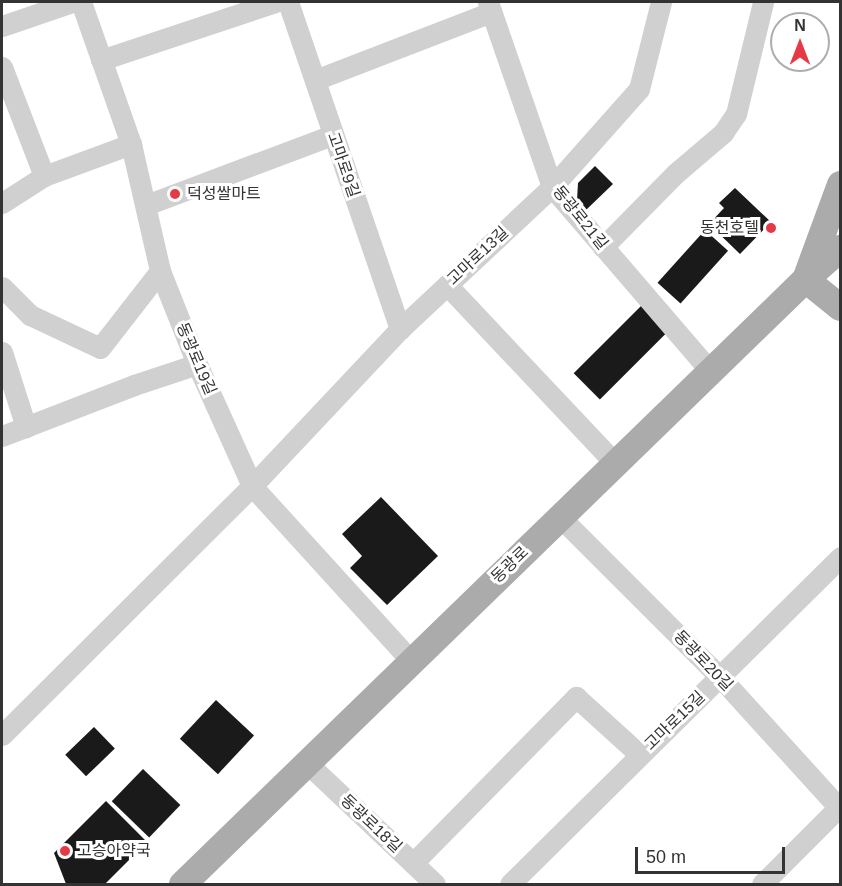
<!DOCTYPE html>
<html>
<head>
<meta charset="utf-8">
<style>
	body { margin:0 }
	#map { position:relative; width:842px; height:886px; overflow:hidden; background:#fff; font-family:Helvetica,"Noto Sans KR",sans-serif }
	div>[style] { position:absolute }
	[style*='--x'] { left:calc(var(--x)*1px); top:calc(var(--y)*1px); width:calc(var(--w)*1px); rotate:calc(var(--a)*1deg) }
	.building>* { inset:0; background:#1a1a1a; transform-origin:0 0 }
	.minor>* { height:21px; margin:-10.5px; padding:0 10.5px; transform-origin:10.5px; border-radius:10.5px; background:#d0d0d0 }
	.major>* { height:27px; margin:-13.5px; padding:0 13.5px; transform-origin:13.5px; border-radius:13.5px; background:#ababab }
	.dots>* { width:16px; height:16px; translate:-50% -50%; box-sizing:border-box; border:3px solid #fff; border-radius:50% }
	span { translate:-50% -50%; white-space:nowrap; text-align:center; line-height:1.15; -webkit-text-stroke:6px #fff; paint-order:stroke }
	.street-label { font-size:16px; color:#333 }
	.poi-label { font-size:16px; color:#333 }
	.left { translate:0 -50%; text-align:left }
	.right { translate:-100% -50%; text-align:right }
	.frame { position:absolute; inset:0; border:3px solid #333; pointer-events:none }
	.north { position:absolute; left:770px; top:12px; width:60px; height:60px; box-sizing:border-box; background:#fff; border:2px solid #adadad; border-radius:50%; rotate:0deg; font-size:16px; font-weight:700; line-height:24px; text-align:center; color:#333 }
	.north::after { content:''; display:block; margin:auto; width:21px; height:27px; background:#e63946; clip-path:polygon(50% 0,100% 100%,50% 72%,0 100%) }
	.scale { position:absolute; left:635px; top:847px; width:150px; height:27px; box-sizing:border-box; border:3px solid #333; border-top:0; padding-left:8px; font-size:18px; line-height:21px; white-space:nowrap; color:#333; -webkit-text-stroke:4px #fff; paint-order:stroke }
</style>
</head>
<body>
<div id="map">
	<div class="building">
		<div style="clip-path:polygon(595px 166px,613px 184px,586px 210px,577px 200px,578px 183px)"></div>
		<div style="clip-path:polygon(735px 188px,771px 222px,740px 254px,709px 224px,724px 208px,719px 203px)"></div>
		<div style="left:705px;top:230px;width:31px;height:71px;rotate:42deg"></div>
		<div style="left:643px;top:304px;width:37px;height:98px;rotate:45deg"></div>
		<div style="clip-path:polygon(381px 497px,438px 556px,387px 605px,350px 568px,362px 556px,342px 534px)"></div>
		<div style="left:216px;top:700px;width:52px;height:53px;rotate:43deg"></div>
		<div style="left:94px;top:727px;width:30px;height:40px;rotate:46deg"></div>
		<div style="left:143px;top:769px;width:52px;height:45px;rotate:44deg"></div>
		<div style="clip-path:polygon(106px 801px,147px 842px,105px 884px,66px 884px,54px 853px)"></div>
	</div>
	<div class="minor">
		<div style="--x:81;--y:2;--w:151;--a:70.6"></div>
		<div style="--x:131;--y:144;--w:130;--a:77.1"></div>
		<div style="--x:160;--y:271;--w:100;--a:68.3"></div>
		<div style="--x:197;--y:364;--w:134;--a:65.7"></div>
		<div style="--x:252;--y:486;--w:236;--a:47.7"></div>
		<div style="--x:288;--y:2;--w:346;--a:71.1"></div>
		<div style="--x:488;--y:2;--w:196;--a:70.9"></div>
		<div style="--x:552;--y:187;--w:243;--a:49.3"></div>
		<div style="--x:2;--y:26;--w:74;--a:-18.9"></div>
		<div style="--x:101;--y:60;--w:183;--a:-18.4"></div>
		<div style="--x:2;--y:67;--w:117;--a:68.9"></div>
		<div style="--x:315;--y:80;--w:189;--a:-21.1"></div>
		<div style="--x:2;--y:203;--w:50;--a:-32.7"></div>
		<div style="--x:44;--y:176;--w:93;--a:-20.2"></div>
		<div style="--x:146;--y:205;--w:199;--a:-20.6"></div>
		<div style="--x:603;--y:247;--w:104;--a:-45.4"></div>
		<div style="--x:676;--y:173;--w:62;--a:-40.4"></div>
		<div style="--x:723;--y:133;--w:23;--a:-56"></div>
		<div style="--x:736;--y:114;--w:115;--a:-76.4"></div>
		<div style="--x:447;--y:285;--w:245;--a:46.7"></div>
		<div style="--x:2;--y:287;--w:40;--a:45"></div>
		<div style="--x:30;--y:315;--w:77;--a:25.2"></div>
		<div style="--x:100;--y:348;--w:98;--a:-52.1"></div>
		<div style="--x:2;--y:352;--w:79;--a:72.3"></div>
		<div style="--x:2;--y:436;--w:142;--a:-21.1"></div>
		<div style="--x:134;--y:385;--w:66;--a:-18.4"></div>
		<div style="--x:560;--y:517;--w:226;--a:45"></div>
		<div style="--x:720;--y:677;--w:178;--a:47.7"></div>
		<div style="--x:2;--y:735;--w:353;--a:-44.9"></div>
		<div style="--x:252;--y:486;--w:216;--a:-46.7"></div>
		<div style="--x:400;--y:329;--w:208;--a:-43.1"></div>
		<div style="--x:552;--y:187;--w:131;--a:-48.4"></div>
		<div style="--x:639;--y:89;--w:90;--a:-75.8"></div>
		<div style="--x:307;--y:763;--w:176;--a:43.4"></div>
		<div style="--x:413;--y:863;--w:233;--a:-45.5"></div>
		<div style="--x:576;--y:697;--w:86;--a:42.2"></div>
		<div style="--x:510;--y:884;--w:465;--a:-44.7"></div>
		<div style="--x:762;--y:884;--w:110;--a:-45"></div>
	</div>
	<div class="major">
		<div style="--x:840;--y:184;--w:101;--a:110.2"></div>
		<div style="--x:805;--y:279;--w:45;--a:38.7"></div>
		<div style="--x:182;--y:884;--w:868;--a:-44.16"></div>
		<div style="--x:805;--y:279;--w:47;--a:-41.5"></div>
	</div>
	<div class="dots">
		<div style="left:175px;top:194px;background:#e63946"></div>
		<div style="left:771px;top:228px;background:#e63946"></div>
		<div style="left:65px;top:851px;background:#e63946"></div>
	</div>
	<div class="street-label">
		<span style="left:343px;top:165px;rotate:71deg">고마로9길</span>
		<span style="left:580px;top:218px;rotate:51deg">동광로21길</span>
		<span style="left:478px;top:256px;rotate:-43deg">고마로13길</span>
		<span style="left:196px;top:359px;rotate:67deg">동광로19길</span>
		<span style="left:510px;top:565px;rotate:-44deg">동광로</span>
		<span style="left:703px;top:661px;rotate:46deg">동광로20길</span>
		<span style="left:675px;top:721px;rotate:-44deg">고마로15길</span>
		<span style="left:371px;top:824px;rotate:43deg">동광로18길</span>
	</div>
	<div class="poi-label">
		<span class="left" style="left:187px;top:194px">덕성쌀마트</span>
		<span class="right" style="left:759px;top:228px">동천호텔</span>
		<span class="left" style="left:77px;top:851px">고승아약국</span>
	</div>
	<div class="frame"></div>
	<div class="north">N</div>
	<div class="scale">50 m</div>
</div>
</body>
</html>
